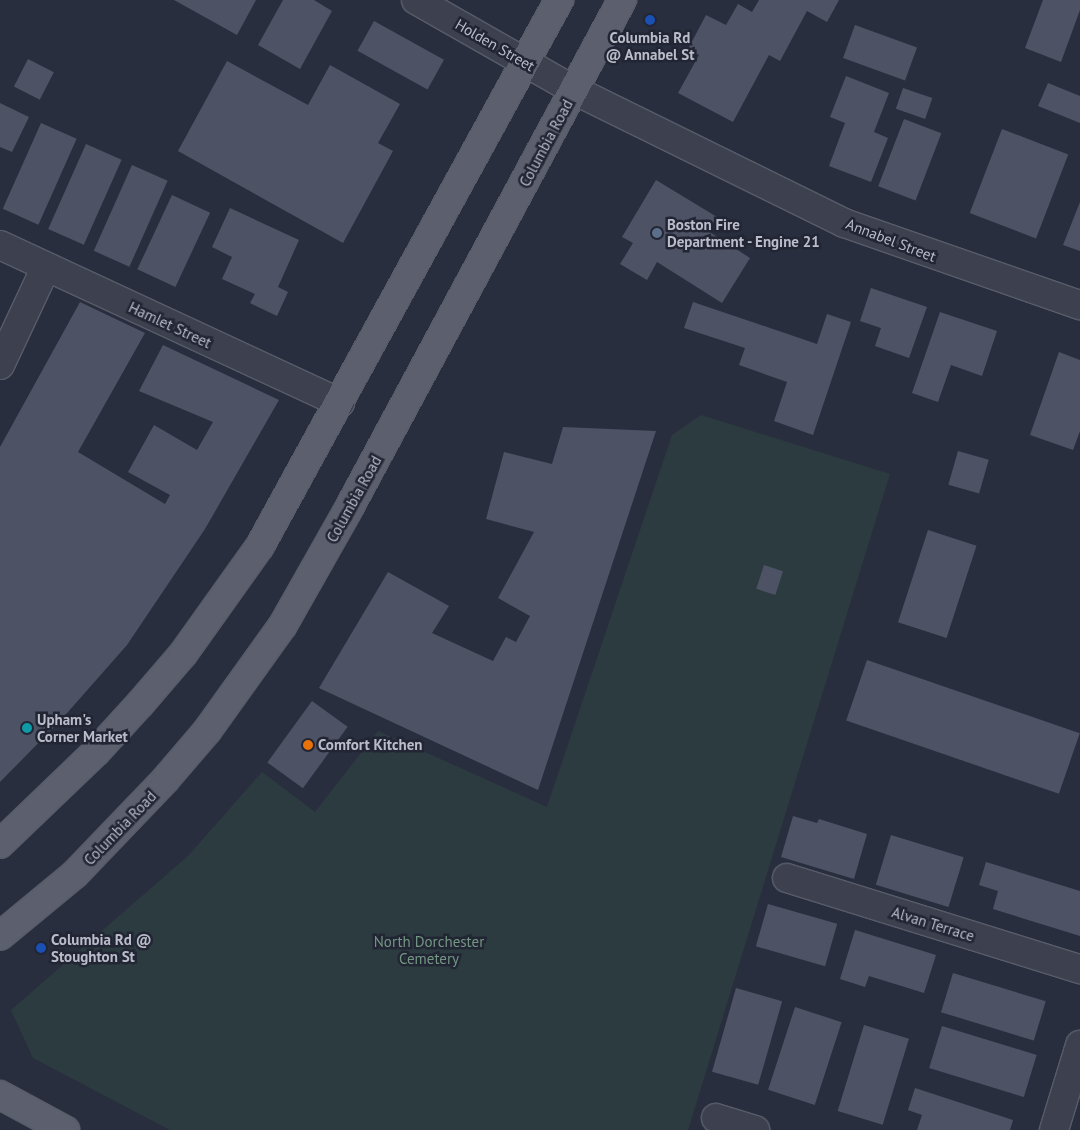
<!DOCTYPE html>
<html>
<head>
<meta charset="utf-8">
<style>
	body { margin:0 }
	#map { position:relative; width:1080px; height:1130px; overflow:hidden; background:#292e3e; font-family:"PT Sans",sans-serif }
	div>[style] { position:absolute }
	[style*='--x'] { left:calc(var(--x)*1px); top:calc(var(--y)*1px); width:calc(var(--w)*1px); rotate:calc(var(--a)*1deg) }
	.green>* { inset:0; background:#2c3b40 }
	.building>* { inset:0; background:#4e5265; transform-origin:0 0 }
	.roads { filter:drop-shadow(1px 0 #585c69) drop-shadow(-1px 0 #585c69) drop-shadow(0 1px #585c69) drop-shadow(0 -1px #585c69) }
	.minor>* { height:28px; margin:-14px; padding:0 14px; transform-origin:14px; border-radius:14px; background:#3d414f }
	.major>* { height:28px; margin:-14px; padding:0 14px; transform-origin:14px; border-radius:14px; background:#5b5f6e }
	.dots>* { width:14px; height:14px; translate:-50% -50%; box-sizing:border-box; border:2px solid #222634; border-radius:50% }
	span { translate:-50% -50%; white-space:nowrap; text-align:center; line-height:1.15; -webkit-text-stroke:5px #222634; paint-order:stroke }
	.poi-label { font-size:15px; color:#babcc9; font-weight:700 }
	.left { translate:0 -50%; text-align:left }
	.street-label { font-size:15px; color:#babcc9 }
	.park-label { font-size:15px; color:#749783 }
</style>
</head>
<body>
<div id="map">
	<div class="green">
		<div style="clip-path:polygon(701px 415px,890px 474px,688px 1130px,170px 1130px,33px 1058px,11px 1010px,188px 856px,262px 772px,315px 812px,378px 731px,547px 807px,672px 435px)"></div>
	</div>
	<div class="building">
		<div style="clip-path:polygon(174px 0,256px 0,237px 35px)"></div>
		<div style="clip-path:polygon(283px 0,314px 0,332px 11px,300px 69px,258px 45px)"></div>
		<div style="clip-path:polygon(759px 0,839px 0,827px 22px,807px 11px,780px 61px,769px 55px,733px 122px,678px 93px,699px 55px,688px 49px,706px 15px,726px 25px,738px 4px,752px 12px)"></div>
		<div style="clip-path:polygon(1043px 0,1080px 0,1080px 10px,1061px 62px,1025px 48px)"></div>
		<div style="left:374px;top:21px;width:80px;height:34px;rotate:29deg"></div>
		<div style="left:855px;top:25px;width:66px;height:35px;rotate:20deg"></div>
		<div style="left:28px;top:59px;width:29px;height:31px;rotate:27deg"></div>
		<div style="clip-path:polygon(227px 61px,308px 105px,330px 65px,400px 104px,378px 143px,393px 151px,343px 243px,178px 151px)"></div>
		<div style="clip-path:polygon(846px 76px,889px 93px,874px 132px,888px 138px,871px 182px,829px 166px,845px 123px,830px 117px)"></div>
		<div style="clip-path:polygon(1048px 83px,1080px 96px,1080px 123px,1038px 106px)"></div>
		<div style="left:903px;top:88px;width:31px;height:22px;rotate:19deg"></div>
		<div style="clip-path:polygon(0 103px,29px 117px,12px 152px,0 147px)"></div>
		<div style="left:904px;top:119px;width:40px;height:72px;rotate:21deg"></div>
		<div style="left:41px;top:123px;width:39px;height:94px;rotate:24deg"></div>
		<div style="left:1002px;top:129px;width:71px;height:90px;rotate:21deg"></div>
		<div style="left:86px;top:144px;width:39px;height:93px;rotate:24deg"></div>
		<div style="left:132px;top:165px;width:39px;height:94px;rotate:24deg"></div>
		<div style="clip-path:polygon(656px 180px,717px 217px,708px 231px,750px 258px,722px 303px,657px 262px,647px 280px,620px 264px,633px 243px,622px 237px)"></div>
		<div style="left:172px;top:195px;width:42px;height:82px;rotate:25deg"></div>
		<div style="clip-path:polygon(1080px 202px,1080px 251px,1063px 245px)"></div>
		<div style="clip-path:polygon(230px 208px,299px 240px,278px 287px,288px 292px,277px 316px,250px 303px,255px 294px,222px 279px,232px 257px,212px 247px)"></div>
		<div style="clip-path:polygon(871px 288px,927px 307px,909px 358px,875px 346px,881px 328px,860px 321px)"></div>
		<div style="clip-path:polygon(80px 302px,145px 333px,78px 452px,165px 504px,170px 495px,128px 472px,154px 425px,197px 450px,213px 422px,139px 391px,163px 345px,279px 400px,205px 529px,127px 645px,60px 721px,0 782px,0 447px)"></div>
		<div style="clip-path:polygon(693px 302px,817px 344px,827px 314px,851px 322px,813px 435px,774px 421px,787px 382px,739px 365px,745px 348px,684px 328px)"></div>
		<div style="clip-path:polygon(940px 312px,997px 331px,982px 376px,951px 365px,938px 402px,912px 393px)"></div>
		<div style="clip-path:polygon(1059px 352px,1080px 360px,1080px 431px,1073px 450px,1030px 435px)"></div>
		<div style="clip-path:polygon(563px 427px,656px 431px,538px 790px,319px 688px,388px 572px,449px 606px,432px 633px,493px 661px,506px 637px,516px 642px,530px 616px,498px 598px,534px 532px,486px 519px,504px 452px,552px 464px)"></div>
		<div style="left:958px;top:451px;width:32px;height:35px;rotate:16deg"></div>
		<div style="left:928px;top:530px;width:51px;height:97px;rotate:18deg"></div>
		<div style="left:764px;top:565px;width:20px;height:25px;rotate:18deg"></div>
		<div style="left:867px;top:660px;width:225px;height:64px;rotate:19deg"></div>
		<div style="left:312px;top:701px;width:44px;height:76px;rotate:36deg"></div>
		<div style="clip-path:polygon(793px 816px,817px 823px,819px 819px,867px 834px,854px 879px,781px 857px)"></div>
		<div style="left:891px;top:835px;width:76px;height:52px;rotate:17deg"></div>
		<div style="clip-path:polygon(986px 862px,1080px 891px,1080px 936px,993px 909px,998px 891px,979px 885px)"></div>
		<div style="left:768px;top:904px;width:72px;height:44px;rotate:16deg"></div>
		<div style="clip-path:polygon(855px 930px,936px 955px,924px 993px,869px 976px,865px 987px,840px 979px)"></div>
		<div style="left:953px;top:973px;width:97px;height:41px;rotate:17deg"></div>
		<div style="left:736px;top:988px;width:48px;height:87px;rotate:16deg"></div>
		<div style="left:795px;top:1007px;width:49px;height:87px;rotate:18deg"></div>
		<div style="left:864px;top:1025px;width:47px;height:90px;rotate:17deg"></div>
		<div style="left:942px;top:1026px;width:99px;height:44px;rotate:17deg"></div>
		<div style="clip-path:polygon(915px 1088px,1013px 1120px,1010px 1130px,917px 1130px,922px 1115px,908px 1110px)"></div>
	</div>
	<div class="roads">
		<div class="minor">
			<div style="--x:416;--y:0;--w:182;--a:29.7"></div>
			<div style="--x:574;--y:90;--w:301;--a:26.2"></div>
			<div style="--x:844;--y:223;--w:250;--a:19.2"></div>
			<div style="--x:0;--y:245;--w:375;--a:24.9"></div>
			<div style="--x:0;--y:365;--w:108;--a:-64.9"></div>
			<div style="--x:787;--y:878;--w:307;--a:17.3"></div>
			<div style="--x:716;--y:1118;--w:41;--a:17.1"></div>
			<div style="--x:1054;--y:1130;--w:89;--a:-73"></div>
		</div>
		<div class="major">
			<div style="--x:0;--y:844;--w:133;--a:-43.8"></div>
			<div style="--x:96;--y:752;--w:65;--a:-47.5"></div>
			<div style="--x:140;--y:704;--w:66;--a:-49.3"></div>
			<div style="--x:183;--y:654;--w:133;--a:-54.5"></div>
			<div style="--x:260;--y:546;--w:623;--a:-61.29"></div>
			<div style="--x:0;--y:936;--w:97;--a:-39.6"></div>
			<div style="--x:75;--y:874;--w:130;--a:-46.2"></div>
			<div style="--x:165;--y:780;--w:65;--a:-49.4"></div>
			<div style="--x:207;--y:731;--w:130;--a:-54.4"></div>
			<div style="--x:283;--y:625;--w:132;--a:-60.5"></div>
			<div style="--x:348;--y:510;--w:579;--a:-61.75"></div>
			<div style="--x:0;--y:1095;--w:74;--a:28.3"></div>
		</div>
	</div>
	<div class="dots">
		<div style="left:650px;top:20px;background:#1a4fb4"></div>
		<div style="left:657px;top:233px;background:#5c6f8a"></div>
		<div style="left:27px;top:728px;background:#0f9aa8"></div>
		<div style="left:308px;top:745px;background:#e8710a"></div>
		<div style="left:41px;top:948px;background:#1a4fb4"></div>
	</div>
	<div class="poi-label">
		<span style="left:650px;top:46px">Columbia Rd<br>@ Annabel St</span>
		<span class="left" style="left:667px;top:233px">Boston Fire<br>Department - Engine 21</span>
		<span class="left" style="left:37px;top:728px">Upham's<br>Corner Market</span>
		<span class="left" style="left:318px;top:745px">Comfort Kitchen</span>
		<span class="left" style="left:51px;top:948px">Columbia Rd @<br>Stoughton St</span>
	</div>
	<div class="street-label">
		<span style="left:495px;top:45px;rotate:30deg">Holden Street</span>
		<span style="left:546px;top:143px;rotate:-62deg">Columbia Road</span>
		<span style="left:891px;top:240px;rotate:21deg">Annabel Street</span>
		<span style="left:170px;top:325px;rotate:25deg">Hamlet Street</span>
		<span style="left:354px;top:499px;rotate:-61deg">Columbia Road</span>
		<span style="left:120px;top:828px;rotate:-46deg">Columbia Road</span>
		<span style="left:933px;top:924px;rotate:17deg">Alvan Terrace</span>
	</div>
	<div class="park-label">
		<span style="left:429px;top:950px">North Dorchester<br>Cemetery</span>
	</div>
</div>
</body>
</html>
